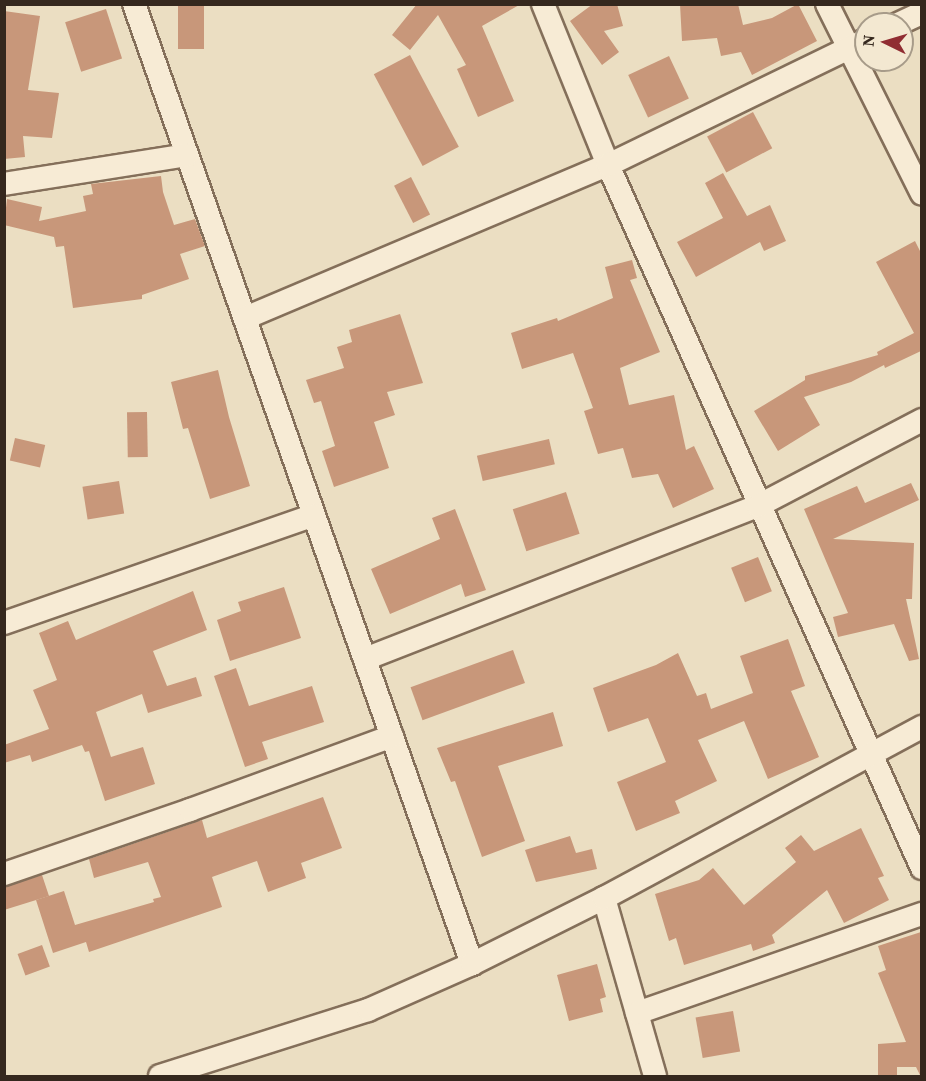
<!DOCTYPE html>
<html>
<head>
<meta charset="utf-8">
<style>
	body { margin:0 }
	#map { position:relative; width:926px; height:1081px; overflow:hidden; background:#ebdec2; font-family:"Source Serif 4",serif }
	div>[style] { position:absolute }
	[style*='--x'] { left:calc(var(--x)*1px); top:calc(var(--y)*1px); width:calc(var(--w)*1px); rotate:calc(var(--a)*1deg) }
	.building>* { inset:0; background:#c8977a; transform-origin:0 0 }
	.roads { filter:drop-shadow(2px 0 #846f5a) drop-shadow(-2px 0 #846f5a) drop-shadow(0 2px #846f5a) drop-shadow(0 -2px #846f5a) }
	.minor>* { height:22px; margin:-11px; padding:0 11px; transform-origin:11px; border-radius:11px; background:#f7ebd5 }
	span { translate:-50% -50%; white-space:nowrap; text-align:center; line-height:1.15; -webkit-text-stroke:6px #f3e8d1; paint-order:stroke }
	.frame { position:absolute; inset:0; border:6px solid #35281e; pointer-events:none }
	.north { position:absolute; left:854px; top:12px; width:60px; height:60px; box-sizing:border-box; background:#f3e8d1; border:2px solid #a79b89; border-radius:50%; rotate:275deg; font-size:16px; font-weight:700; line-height:24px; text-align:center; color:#35281e }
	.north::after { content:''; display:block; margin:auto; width:21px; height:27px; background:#902d32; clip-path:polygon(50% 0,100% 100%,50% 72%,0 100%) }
</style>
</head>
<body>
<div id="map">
	<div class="building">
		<div style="left:178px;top:4px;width:26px;height:45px"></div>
		<div style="clip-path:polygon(417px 4px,521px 4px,482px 26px,514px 101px,478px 117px,457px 69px,466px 65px,438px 15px,410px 50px,392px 35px)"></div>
		<div style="clip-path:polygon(593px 4px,617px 4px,623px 26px,604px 31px,619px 52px,602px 65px,570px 21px)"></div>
		<div style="clip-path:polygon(680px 4px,738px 4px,743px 25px,772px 18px,798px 4px,817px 41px,752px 75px,741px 52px,721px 56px,717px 38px,682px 41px)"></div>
		<div style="left:106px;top:9px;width:52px;height:43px;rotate:72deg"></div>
		<div style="clip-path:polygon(4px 11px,40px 16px,28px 90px,59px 93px,52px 138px,23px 136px,25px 157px,4px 159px)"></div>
		<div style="left:410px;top:55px;width:104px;height:41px;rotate:62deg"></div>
		<div style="left:669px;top:56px;width:47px;height:45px;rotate:65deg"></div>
		<div style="left:753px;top:112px;width:41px;height:52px;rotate:62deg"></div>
		<div style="clip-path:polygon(723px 173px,747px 216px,770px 205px,786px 241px,764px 251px,760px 242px,696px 277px,677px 242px,723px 218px,705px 183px)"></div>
		<div style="clip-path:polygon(161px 176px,163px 192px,174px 225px,195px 219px,205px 246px,180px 254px,189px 279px,142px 295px,142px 299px,73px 308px,64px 246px,56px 247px,54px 237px,4px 225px,7px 199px,42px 207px,39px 221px,86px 211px,83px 196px,93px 194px,91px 184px)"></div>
		<div style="left:411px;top:177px;width:42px;height:19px;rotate:63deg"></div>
		<div style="clip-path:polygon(915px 241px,921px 253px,921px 351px,885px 368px,884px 365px,851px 382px,804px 397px,820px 425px,778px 451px,754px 411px,805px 380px,805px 376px,878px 355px,877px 352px,914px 333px,876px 262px)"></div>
		<div style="clip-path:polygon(632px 260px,637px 278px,630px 280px,660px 352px,620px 368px,629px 405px,674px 395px,686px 450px,694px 446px,714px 489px,673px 508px,658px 474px,632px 478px,623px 448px,598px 454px,584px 411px,593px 408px,573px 353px,522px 369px,511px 333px,557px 318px,558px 321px,613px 298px,605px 267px)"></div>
		<div style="clip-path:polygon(400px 314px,423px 383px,387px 392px,395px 415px,374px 422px,389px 468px,334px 487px,322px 451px,335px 446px,321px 401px,314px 403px,306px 380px,344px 368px,337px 347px,352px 342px,349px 330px)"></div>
		<div style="clip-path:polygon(218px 370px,229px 417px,250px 486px,210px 499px,188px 428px,183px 429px,171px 382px)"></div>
		<div style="left:147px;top:412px;width:45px;height:20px;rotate:89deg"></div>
		<div style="left:15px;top:438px;width:31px;height:23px;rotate:13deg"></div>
		<div style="left:549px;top:439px;width:26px;height:74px;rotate:77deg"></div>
		<div style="left:119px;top:481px;width:33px;height:37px;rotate:81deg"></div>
		<div style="clip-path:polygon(911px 483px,919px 500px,833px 539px,914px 543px,912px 599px,906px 599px,919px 659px,909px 661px,894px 624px,838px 637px,833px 617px,848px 613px,804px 509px,857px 486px,865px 503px)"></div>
		<div style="left:566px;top:492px;width:44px;height:56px;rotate:72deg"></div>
		<div style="clip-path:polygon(455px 509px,486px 590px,465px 597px,461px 584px,390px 614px,371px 569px,440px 539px,432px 518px)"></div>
		<div style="left:758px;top:557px;width:37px;height:29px;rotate:68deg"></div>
		<div style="clip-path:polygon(284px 587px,301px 638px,230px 661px,217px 620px,241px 611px,238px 602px)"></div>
		<div style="clip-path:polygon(193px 591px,207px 630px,153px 651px,167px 686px,196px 677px,202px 696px,148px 713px,142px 694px,96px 712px,111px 757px,143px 747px,155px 784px,105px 801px,89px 751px,85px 752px,82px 745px,32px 762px,30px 755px,4px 763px,4px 745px,49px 729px,33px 690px,57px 680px,39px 633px,68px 621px,76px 640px)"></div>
		<div style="clip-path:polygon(788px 639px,805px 686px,791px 691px,819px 757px,768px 779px,744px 721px,698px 740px,717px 781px,675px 801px,680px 813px,636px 831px,617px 782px,666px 762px,648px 718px,608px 732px,593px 688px,656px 665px,678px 653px,697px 696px,706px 693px,711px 709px,753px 693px,740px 656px)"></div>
		<div style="left:513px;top:650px;width:35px;height:109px;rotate:70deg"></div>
		<div style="clip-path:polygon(236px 668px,249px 706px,312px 686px,324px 722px,262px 742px,268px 759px,245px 767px,214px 676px)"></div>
		<div style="clip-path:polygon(553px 712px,563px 746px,498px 766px,525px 841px,482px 857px,455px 781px,451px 782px,437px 748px)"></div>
		<div style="clip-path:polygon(323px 797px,342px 848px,301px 863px,306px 878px,268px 892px,257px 861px,212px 877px,222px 907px,89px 952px,86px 942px,53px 953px,36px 900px,64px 891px,75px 925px,154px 902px,153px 899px,161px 897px,148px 862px,94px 878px,89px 859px,202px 820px,207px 838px)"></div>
		<div style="clip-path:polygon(861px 828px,884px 876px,878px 878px,889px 900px,844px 923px,827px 890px,772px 935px,775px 943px,753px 951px,751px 944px,684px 965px,676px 938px,669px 941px,655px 894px,699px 880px,713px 868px,744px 905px,796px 862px,785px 848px,801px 835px,814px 851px)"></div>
		<div style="clip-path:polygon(570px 836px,576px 853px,592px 849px,597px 869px,536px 882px,525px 850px)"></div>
		<div style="clip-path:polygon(42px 875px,49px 896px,4px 910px,4px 887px)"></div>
		<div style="clip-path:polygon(921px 932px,921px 1077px,916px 1067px,897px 1067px,897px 1077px,878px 1077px,878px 1044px,906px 1042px,878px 973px,886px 970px,878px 946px)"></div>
		<div style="left:42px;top:945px;width:23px;height:26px;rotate:70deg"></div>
		<div style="clip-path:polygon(597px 964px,606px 997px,600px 999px,603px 1012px,569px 1021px,557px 975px)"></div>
		<div style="left:733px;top:1011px;width:41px;height:38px;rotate:80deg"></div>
	</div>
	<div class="roads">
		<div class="minor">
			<div style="--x:134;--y:4;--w:1018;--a:70.6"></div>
			<div style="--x:543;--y:4;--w:174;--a:68"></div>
			<div style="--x:608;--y:165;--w:770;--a:65.93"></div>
			<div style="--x:827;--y:4;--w:212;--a:63.4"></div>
			<div style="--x:898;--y:24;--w:26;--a:-25"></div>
			<div style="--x:4;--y:184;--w:185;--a:-9"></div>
			<div style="--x:245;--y:318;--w:394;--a:-22.9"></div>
			<div style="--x:608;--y:165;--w:287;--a:-25.9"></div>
			<div style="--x:4;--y:623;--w:328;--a:-19.2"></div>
			<div style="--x:365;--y:659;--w:422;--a:-21.3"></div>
			<div style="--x:758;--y:506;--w:185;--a:-27.7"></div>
			<div style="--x:4;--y:874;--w:197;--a:-19"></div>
			<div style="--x:190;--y:810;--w:215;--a:-20.1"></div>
			<div style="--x:604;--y:898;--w:185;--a:74"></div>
			<div style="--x:637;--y:1013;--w:302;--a:-19.2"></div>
			<div style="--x:160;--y:1076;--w:218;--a:-17.6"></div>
			<div style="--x:368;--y:1010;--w:114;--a:-23.9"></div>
			<div style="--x:472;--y:964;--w:148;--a:-26.6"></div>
			<div style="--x:604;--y:898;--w:361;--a:-28.3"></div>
		</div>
	</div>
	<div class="frame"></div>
	<div class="north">N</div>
</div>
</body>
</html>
